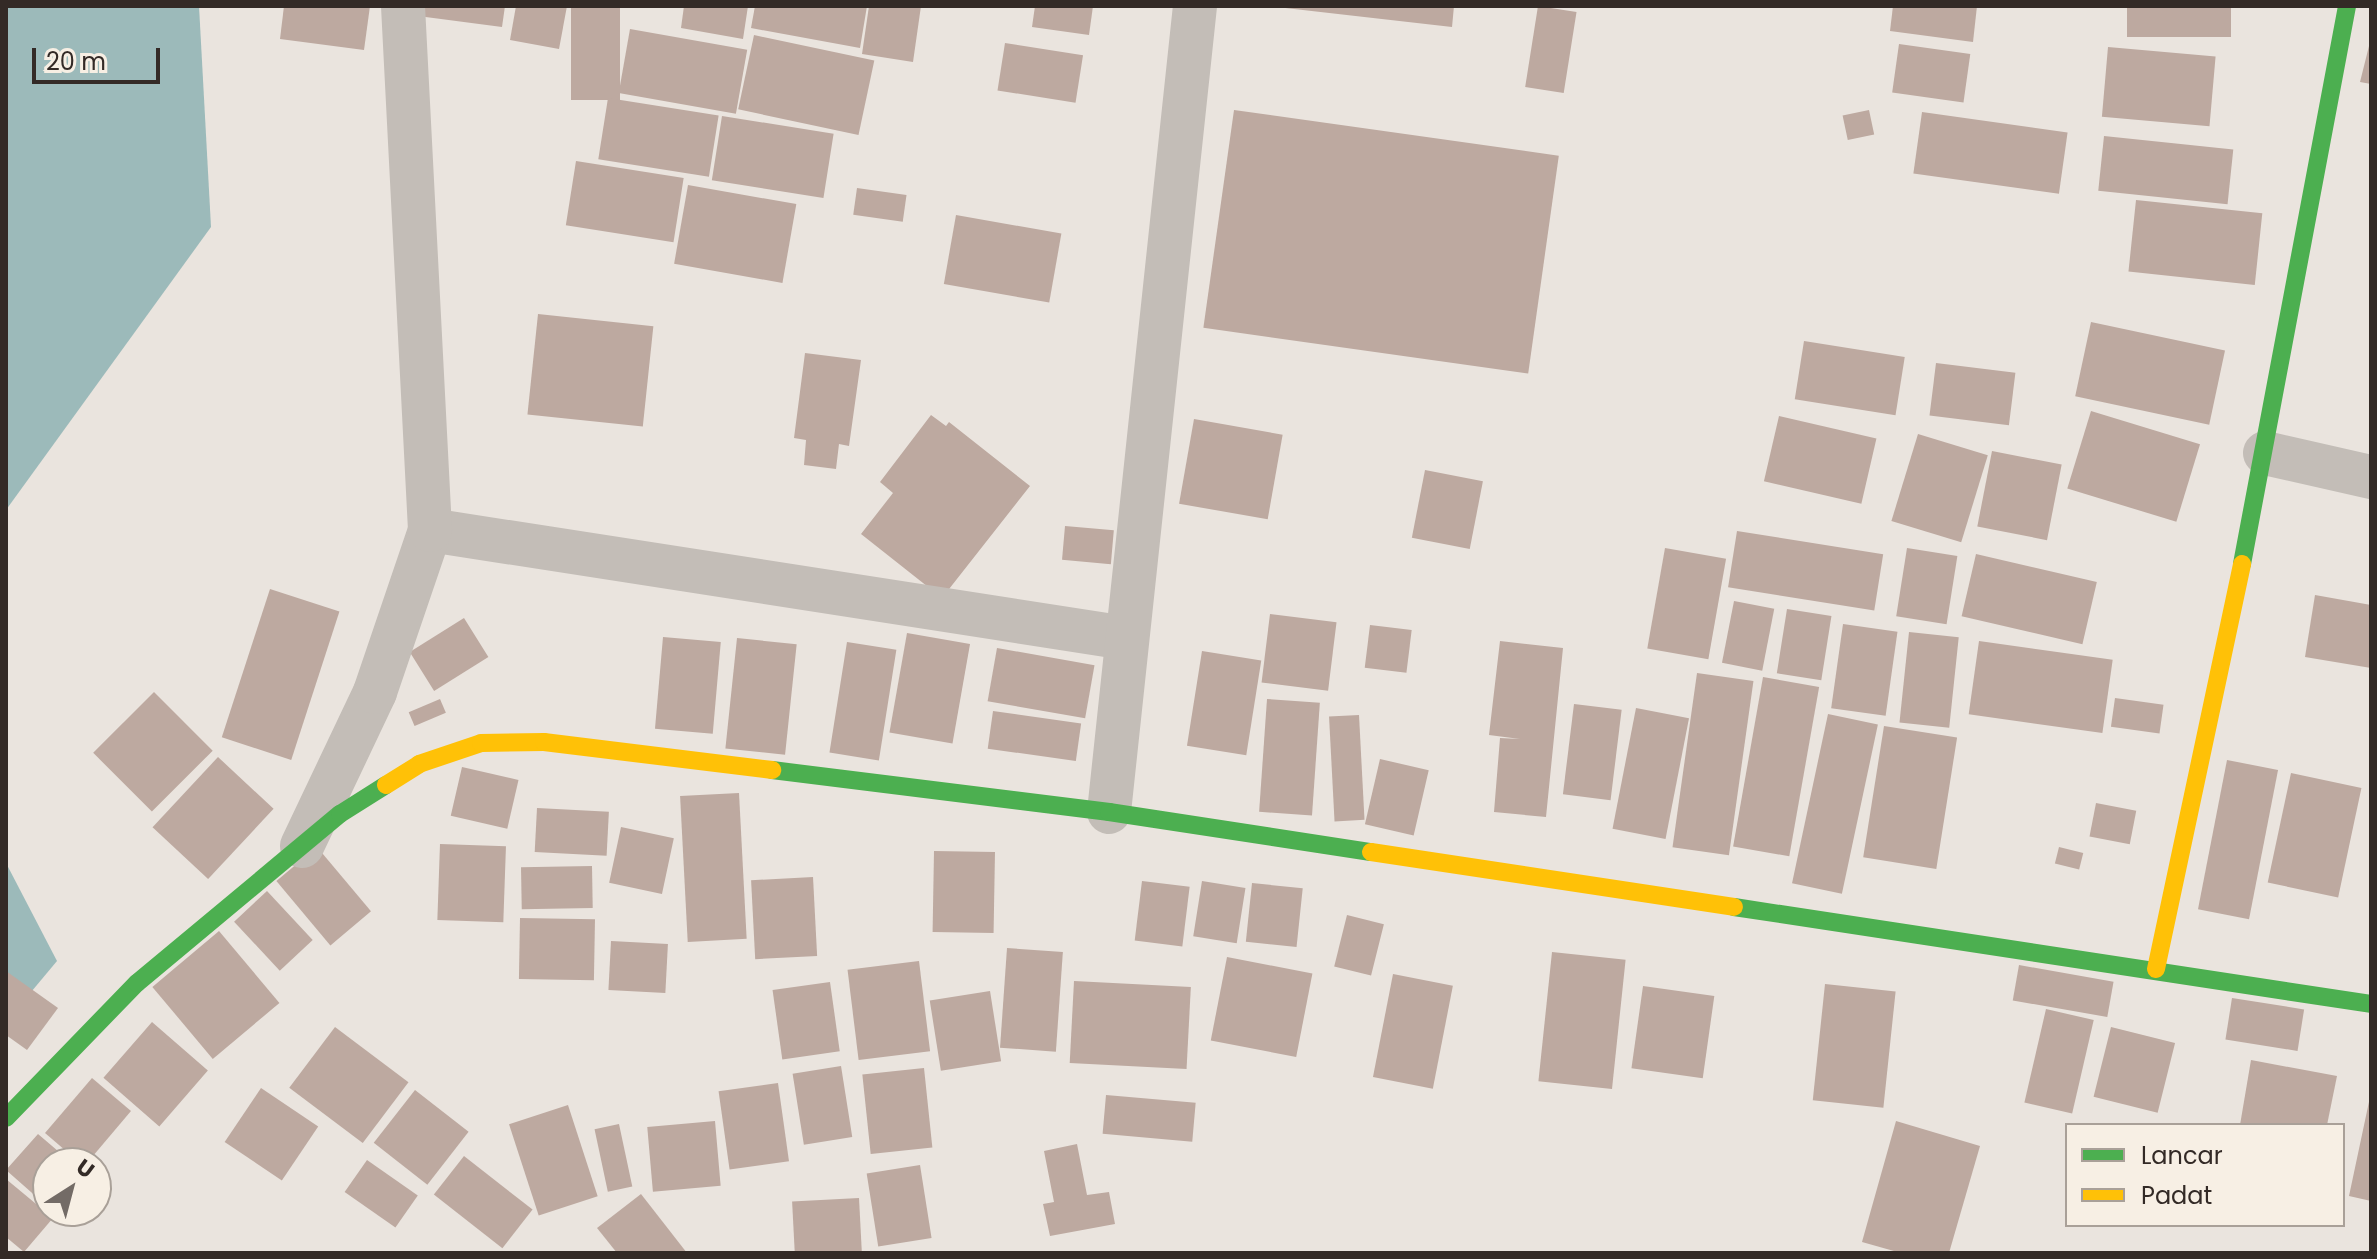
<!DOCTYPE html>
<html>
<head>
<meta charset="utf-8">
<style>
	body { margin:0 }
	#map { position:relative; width:2377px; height:1259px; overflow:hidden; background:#eae4de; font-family:Poppins,sans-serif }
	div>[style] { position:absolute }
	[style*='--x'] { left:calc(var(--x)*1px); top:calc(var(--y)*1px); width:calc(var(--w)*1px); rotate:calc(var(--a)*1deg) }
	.water>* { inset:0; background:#9cbaba }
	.building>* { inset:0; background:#bda9a0; transform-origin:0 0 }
	.street>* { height:44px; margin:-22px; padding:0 22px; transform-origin:22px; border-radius:22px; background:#c3bdb7 }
	.fast>* { height:18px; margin:-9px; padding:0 9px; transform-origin:9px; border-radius:9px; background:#4caf50 }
	.slow>* { height:18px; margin:-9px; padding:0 9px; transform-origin:9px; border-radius:9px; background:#ffc107 }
	span { translate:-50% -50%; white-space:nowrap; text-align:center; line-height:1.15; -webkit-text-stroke:6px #f7efe4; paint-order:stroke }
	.frame { position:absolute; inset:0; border:8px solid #332a26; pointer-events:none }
	.legend { position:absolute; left:2065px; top:1123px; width:280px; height:104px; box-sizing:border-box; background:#f7efe4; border:2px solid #a9a098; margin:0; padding:10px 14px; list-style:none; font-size:24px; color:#332a26 }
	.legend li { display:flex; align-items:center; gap:16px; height:40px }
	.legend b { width:40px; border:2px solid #a9a098 }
	.north { position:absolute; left:32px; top:1147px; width:80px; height:80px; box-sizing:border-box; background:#f7efe4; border:2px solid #a9a098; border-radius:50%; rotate:36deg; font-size:22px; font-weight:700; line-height:32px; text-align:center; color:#332a26 }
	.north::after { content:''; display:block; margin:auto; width:28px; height:36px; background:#736b66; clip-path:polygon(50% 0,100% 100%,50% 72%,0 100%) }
	.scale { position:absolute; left:32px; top:48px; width:128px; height:36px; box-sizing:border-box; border:4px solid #332a26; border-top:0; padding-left:10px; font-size:24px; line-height:28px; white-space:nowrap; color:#332a26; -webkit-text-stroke:6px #f7efe4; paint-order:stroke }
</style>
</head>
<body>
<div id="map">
	<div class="water">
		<div style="clip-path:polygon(6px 6px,199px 6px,211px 227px,6px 510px)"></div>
		<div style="clip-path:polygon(6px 863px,57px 961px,6px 1022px)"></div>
	</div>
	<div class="building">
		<div style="clip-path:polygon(284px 6px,370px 6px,364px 50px,280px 39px)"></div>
		<div style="clip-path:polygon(419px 6px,505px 6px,502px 27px,418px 16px)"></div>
		<div style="clip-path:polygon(516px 6px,567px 6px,559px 49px,510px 40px)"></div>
		<div style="left:571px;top:6px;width:49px;height:94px"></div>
		<div style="clip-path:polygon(684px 6px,748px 6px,743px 39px,681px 28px)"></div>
		<div style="clip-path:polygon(755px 6px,867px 6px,860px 48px,751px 28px)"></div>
		<div style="clip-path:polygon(869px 6px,921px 6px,913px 62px,862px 54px)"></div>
		<div style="clip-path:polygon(1035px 6px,1093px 6px,1089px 35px,1032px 27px)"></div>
		<div style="clip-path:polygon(1267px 6px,1454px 6px,1452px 27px)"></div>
		<div style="left:1538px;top:6px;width:39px;height:82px;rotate:9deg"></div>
		<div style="clip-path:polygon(1893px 6px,1977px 6px,1973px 42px,1890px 31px)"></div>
		<div style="left:2127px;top:6px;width:104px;height:31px"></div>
		<div style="left:630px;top:29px;width:119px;height:65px;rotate:10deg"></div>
		<div style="left:754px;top:35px;width:123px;height:76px;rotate:12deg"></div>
		<div style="clip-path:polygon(2371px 38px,2371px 84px,2360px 82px)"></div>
		<div style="left:1005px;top:43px;width:79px;height:48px;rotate:9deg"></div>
		<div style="left:1899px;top:44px;width:72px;height:49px;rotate:8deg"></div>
		<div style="left:2108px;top:47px;width:108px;height:70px;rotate:5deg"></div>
		<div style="left:608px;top:98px;width:112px;height:62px;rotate:9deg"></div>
		<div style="left:1234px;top:110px;width:328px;height:220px;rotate:8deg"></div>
		<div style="left:1869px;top:110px;width:25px;height:27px;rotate:78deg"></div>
		<div style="left:1922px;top:112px;width:147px;height:62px;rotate:8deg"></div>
		<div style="left:722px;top:116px;width:113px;height:65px;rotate:9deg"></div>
		<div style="left:2104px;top:136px;width:130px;height:55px;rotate:6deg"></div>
		<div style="left:576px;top:161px;width:109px;height:65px;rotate:9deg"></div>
		<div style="left:688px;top:185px;width:110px;height:80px;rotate:10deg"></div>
		<div style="left:857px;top:188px;width:50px;height:27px;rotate:8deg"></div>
		<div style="left:2136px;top:200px;width:127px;height:72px;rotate:6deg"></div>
		<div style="left:956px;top:215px;width:107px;height:70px;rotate:10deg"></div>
		<div style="left:538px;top:314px;width:116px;height:101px;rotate:6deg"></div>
		<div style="left:2091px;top:322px;width:137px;height:76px;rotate:12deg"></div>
		<div style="left:1804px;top:341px;width:102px;height:59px;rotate:9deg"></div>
		<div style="clip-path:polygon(805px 353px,861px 360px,849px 446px,839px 444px,836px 469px,804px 465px,806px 440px,794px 438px)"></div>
		<div style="left:1936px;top:363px;width:80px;height:53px;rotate:7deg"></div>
		<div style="left:2091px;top:411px;width:114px;height:81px;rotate:17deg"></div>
		<div style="clip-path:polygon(931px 415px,946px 426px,949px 422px,1030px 486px,942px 598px,861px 534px,893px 493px,880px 482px)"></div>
		<div style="left:1779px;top:416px;width:100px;height:67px;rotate:13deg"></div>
		<div style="left:1194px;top:419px;width:90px;height:86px;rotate:10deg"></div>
		<div style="left:1918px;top:434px;width:73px;height:91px;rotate:17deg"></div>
		<div style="left:1992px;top:451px;width:71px;height:77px;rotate:11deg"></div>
		<div style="left:1425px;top:470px;width:59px;height:69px;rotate:11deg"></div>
		<div style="left:1065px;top:526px;width:49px;height:34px;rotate:5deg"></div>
		<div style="left:1737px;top:531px;width:148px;height:57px;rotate:9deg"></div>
		<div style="left:1665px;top:548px;width:62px;height:102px;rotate:10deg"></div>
		<div style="left:1907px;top:548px;width:51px;height:69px;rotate:9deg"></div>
		<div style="left:1976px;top:554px;width:124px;height:64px;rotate:13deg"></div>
		<div style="left:270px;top:589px;width:73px;height:156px;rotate:18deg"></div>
		<div style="clip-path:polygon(2315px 595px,2371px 605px,2371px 668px,2305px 657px)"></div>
		<div style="left:1734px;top:601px;width:41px;height:63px;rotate:11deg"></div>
		<div style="left:1787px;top:609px;width:45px;height:65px;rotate:9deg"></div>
		<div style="left:1270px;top:614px;width:67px;height:69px;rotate:7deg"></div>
		<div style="left:464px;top:618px;width:46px;height:64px;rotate:58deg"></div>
		<div style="left:1843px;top:624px;width:55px;height:85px;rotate:8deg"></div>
		<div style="left:1370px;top:625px;width:42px;height:43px;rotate:7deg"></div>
		<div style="left:1909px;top:632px;width:50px;height:91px;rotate:6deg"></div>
		<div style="left:907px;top:633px;width:64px;height:101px;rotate:10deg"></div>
		<div style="left:663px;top:637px;width:58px;height:92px;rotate:5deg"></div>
		<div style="left:737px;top:638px;width:60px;height:111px;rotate:6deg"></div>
		<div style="clip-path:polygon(1500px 641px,1563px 648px,1546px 817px,1494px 812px,1500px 738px,1520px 739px,1489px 735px)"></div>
		<div style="left:1979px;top:641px;width:135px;height:74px;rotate:8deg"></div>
		<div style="left:847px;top:642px;width:50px;height:112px;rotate:9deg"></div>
		<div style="left:997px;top:648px;width:99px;height:54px;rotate:10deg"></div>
		<div style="left:1202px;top:651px;width:60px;height:96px;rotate:9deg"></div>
		<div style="left:1697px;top:673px;width:57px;height:176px;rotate:8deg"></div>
		<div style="left:1763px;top:677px;width:57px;height:172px;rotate:10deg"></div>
		<div style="left:154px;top:692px;width:83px;height:86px;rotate:45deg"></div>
		<div style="left:2115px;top:698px;width:49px;height:29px;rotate:8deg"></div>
		<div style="left:440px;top:699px;width:15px;height:34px;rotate:67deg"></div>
		<div style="left:1267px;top:699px;width:53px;height:113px;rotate:4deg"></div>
		<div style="left:1574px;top:704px;width:48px;height:91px;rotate:7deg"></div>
		<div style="left:1636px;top:708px;width:54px;height:123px;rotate:11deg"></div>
		<div style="left:993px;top:711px;width:89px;height:38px;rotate:8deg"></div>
		<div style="left:1828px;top:714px;width:51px;height:173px;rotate:12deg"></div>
		<div style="left:1359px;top:715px;width:105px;height:30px;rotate:87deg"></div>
		<div style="left:1884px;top:726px;width:74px;height:133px;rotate:9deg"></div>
		<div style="left:218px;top:757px;width:76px;height:96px;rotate:43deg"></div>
		<div style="left:1380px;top:759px;width:50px;height:67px;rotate:13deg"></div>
		<div style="left:2227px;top:760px;width:52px;height:152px;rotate:11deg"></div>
		<div style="left:462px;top:767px;width:58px;height:50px;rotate:13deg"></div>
		<div style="left:2291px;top:773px;width:72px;height:112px;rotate:12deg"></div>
		<div style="left:739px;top:793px;width:146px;height:59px;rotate:87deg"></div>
		<div style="left:2096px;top:803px;width:41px;height:34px;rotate:11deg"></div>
		<div style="left:537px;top:808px;width:72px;height:44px;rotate:3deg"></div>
		<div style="left:621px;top:827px;width:54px;height:57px;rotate:12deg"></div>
		<div style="left:440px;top:844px;width:66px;height:76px;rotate:2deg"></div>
		<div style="left:317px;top:847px;width:84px;height:53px;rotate:50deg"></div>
		<div style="left:2059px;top:847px;width:25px;height:17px;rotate:14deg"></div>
		<div style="left:934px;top:851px;width:61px;height:81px;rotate:1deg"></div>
		<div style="left:592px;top:866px;width:42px;height:71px;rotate:89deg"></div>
		<div style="left:813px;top:877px;width:79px;height:62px;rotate:87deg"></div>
		<div style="left:1142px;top:881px;width:48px;height:60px;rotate:7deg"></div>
		<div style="left:1202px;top:881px;width:44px;height:56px;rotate:9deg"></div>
		<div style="left:1252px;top:883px;width:51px;height:59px;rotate:6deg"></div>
		<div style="left:267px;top:891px;width:67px;height:45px;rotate:47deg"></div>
		<div style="left:1347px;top:915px;width:38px;height:53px;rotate:14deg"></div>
		<div style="left:520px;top:918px;width:75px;height:61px;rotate:1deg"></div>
		<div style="left:219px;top:931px;width:94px;height:87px;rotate:50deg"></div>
		<div style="left:611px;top:941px;width:57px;height:49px;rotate:3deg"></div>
		<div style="left:1007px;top:948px;width:56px;height:100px;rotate:4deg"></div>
		<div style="left:1552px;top:952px;width:74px;height:130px;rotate:6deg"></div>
		<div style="left:1227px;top:957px;width:87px;height:85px;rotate:11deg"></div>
		<div style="left:919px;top:961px;width:91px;height:72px;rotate:83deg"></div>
		<div style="left:2019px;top:965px;width:96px;height:36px;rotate:10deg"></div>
		<div style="clip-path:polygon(6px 971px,58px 1008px,27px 1050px,6px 1035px)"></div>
		<div style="left:1393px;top:974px;width:61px;height:105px;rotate:11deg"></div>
		<div style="left:1074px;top:981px;width:117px;height:82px;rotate:3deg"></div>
		<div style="left:830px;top:982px;width:70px;height:58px;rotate:82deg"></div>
		<div style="left:1825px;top:984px;width:71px;height:117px;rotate:6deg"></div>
		<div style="left:1643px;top:986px;width:72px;height:83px;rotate:8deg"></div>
		<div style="left:990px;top:991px;width:71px;height:61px;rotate:81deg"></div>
		<div style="left:2232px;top:998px;width:73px;height:42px;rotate:9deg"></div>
		<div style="left:2046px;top:1009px;width:49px;height:96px;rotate:13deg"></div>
		<div style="left:152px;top:1022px;width:74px;height:74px;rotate:41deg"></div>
		<div style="left:335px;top:1027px;width:92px;height:76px;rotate:37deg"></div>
		<div style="left:2111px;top:1027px;width:66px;height:72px;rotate:14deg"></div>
		<div style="clip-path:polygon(2251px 1060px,2337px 1076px,2327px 1125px,2240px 1125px)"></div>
		<div style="left:841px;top:1066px;width:72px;height:49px;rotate:81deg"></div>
		<div style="left:924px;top:1068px;width:80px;height:62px;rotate:84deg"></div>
		<div style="clip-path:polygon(92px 1078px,131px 1111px,87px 1163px,80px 1163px,45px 1133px)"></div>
		<div style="left:778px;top:1083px;width:79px;height:60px;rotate:82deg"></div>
		<div style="left:261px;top:1088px;width:69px;height:65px;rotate:34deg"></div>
		<div style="left:415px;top:1090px;width:68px;height:67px;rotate:38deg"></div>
		<div style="left:1106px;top:1095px;width:90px;height:39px;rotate:5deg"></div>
		<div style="clip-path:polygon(2370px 1097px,2371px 1097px,2371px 1201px,2349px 1196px)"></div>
		<div style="left:568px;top:1105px;width:96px;height:62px;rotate:72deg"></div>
		<div style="left:715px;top:1121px;width:65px;height:68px;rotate:85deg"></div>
		<div style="clip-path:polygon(1896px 1121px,1980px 1146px,1949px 1253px,1901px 1253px,1862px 1242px)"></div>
		<div style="left:619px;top:1124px;width:64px;height:25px;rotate:78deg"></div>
		<div style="clip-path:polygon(38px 1134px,72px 1163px,48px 1163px,48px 1207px,6px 1170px)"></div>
		<div style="clip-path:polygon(1077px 1144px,1087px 1195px,1109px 1192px,1115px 1224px,1050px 1236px,1043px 1204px,1054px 1202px,1044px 1151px)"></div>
		<div style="left:464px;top:1156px;width:87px;height:49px;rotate:38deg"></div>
		<div style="left:367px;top:1160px;width:62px;height:39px;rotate:35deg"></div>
		<div style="left:920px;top:1165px;width:74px;height:54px;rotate:81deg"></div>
		<div style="clip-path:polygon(6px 1179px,53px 1218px,24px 1252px,6px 1237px)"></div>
		<div style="clip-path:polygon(641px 1194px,687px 1253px,617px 1253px,597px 1228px)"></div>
		<div style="left:859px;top:1198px;width:55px;height:67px;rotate:87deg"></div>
	</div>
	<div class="street">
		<div style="--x:2265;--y:453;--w:109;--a:12.8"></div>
		<div style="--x:430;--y:530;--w:704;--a:8.82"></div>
		<div style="--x:1109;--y:812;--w:811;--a:-83.91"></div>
		<div style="--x:302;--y:846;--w:170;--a:-64.6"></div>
		<div style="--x:375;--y:692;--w:171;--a:-71.2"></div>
		<div style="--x:430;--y:530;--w:525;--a:-92.95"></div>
	</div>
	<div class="fast">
		<div style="--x:2242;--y:564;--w:568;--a:-79.34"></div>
		<div style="--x:772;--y:770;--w:340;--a:7.1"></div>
		<div style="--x:1109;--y:812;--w:265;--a:8.7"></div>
		<div style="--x:1734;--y:907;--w:644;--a:8.66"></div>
		<div style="--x:6;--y:1118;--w:188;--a:-45.9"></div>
		<div style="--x:137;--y:983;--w:264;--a:-39.8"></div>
		<div style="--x:340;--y:814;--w:54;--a:-32.2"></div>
	</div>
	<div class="slow">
		<div style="--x:386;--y:785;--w:39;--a:-32"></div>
		<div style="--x:419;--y:764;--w:65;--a:-18.7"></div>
		<div style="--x:481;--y:743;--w:63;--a:-0.9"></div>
		<div style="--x:544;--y:742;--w:230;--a:7"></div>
		<div style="--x:1371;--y:852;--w:367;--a:8.6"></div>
		<div style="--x:2156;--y:969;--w:414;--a:-78"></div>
	</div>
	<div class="frame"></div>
	<ul class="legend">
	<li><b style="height:10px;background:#4caf50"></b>Lancar</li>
	<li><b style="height:10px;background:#ffc107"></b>Padat</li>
	</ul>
	<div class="north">U</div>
	<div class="scale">20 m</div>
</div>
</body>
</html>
